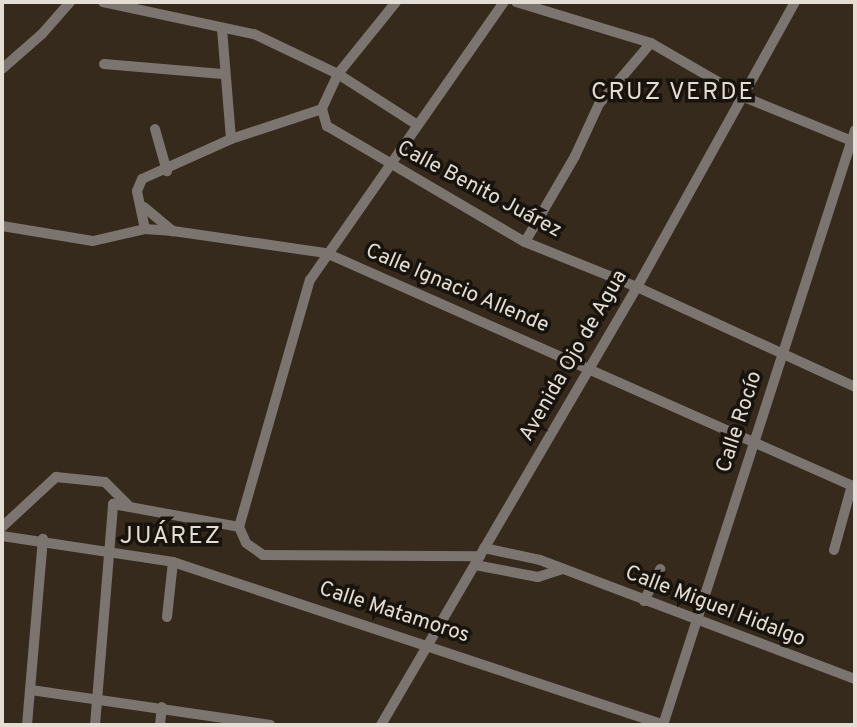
<!DOCTYPE html>
<html>
<head>
<meta charset="utf-8">
<style>
	body { margin:0 }
	#map { position:relative; width:857px; height:727px; overflow:hidden; background:#352a1c; font-family:Overpass,sans-serif }
	div>[style] { position:absolute }
	[style*='--x'] { left:calc(var(--x)*1px); top:calc(var(--y)*1px); width:calc(var(--w)*1px); rotate:calc(var(--a)*1deg) }
	.minor>* { height:10px; margin:-5px; padding:0 5px; transform-origin:5px; border-radius:5px; background:#7c746f }
	span { translate:-50% -50%; white-space:nowrap; text-align:center; line-height:1.15; -webkit-text-stroke:7px #18130d; paint-order:stroke }
	.street-label { font-size:21px; color:#e4ddd4 }
	.quarter-label { font-size:24px; color:#e4ddd4; letter-spacing:2px }
	.frame { position:absolute; inset:0; border:4px solid #e4ddd4; pointer-events:none }
</style>
</head>
<body>
<div id="map">
	<div class="minor">
		<div style="--x:103;--y:2;--w:154;--a:12"></div>
		<div style="--x:254;--y:34;--w:93;--a:25.5"></div>
		<div style="--x:338;--y:74;--w:93;--a:32.7"></div>
		<div style="--x:396;--y:2;--w:92;--a:128.9"></div>
		<div style="--x:338;--y:74;--w:38;--a:115"></div>
		<div style="--x:322;--y:109;--w:18;--a:74"></div>
		<div style="--x:327;--y:126;--w:229;--a:30.4"></div>
		<div style="--x:525;--y:242;--w:121;--a:21.9"></div>
		<div style="--x:637;--y:287;--w:240;--a:24.6"></div>
		<div style="--x:516;--y:2;--w:141;--a:16.9"></div>
		<div style="--x:651;--y:43;--w:108;--a:30.1"></div>
		<div style="--x:744;--y:97;--w:117;--a:22.2"></div>
		<div style="--x:222;--y:29;--w:110;--a:85.3"></div>
		<div style="--x:104;--y:64;--w:119;--a:4.8"></div>
		<div style="--x:2;--y:69;--w:53;--a:-41.2"></div>
		<div style="--x:42;--y:34;--w:43;--a:-48.8"></div>
		<div style="--x:155;--y:129;--w:44;--a:74.1"></div>
		<div style="--x:144;--y:207;--w:38;--a:40"></div>
		<div style="--x:2;--y:226;--w:92;--a:9.4"></div>
		<div style="--x:93;--y:241;--w:53;--a:-13"></div>
		<div style="--x:145;--y:229;--w:28;--a:4"></div>
		<div style="--x:173;--y:231;--w:155;--a:8.2"></div>
		<div style="--x:326;--y:253;--w:578;--a:23.86"></div>
		<div style="--x:145;--y:229;--w:39;--a:-102"></div>
		<div style="--x:137;--y:191;--w:13;--a:-67"></div>
		<div style="--x:142;--y:179;--w:98;--a:-24.2"></div>
		<div style="--x:231;--y:139;--w:96;--a:-18.2"></div>
		<div style="--x:525;--y:242;--w:99;--a:-59.8"></div>
		<div style="--x:575;--y:156;--w:57;--a:-65.2"></div>
		<div style="--x:599;--y:104;--w:80;--a:-49.6"></div>
		<div style="--x:2;--y:527;--w:74;--a:-42.8"></div>
		<div style="--x:56;--y:477;--w:49;--a:5.8"></div>
		<div style="--x:105;--y:482;--w:35;--a:45"></div>
		<div style="--x:239;--y:527;--w:257;--a:-74"></div>
		<div style="--x:310;--y:280;--w:339;--a:-55.1"></div>
		<div style="--x:2;--y:536;--w:173;--a:8.6"></div>
		<div style="--x:173;--y:562;--w:517;--a:18.36"></div>
		<div style="--x:484;--y:548;--w:57;--a:12.1"></div>
		<div style="--x:540;--y:560;--w:337;--a:20.7"></div>
		<div style="--x:834;--y:550;--w:67;--a:-74.5"></div>
		<div style="--x:475;--y:565;--w:64;--a:10.8"></div>
		<div style="--x:538;--y:577;--w:26;--a:-18"></div>
		<div style="--x:644;--y:601;--w:36;--a:-63"></div>
		<div style="--x:167;--y:617;--w:55;--a:-83.8"></div>
		<div style="--x:31;--y:690;--w:242;--a:8.3"></div>
		<div style="--x:27;--y:725;--w:187;--a:-85.1"></div>
		<div style="--x:95;--y:725;--w:222;--a:-85.3"></div>
		<div style="--x:113;--y:504;--w:128;--a:10.3"></div>
		<div style="--x:239;--y:527;--w:17;--a:66"></div>
		<div style="--x:246;--y:543;--w:21;--a:35"></div>
		<div style="--x:263;--y:555;--w:217;--a:0.3"></div>
		<div style="--x:160;--y:725;--w:18;--a:-84"></div>
		<div style="--x:381;--y:725;--w:507;--a:-59.69"></div>
		<div style="--x:637;--y:287;--w:326;--a:-61"></div>
		<div style="--x:663;--y:725;--w:625;--a:-72.12"></div>
	</div>
	<div class="street-label">
		<span style="left:479px;top:190px;rotate:28deg">Calle Benito Juárez</span>
		<span style="left:457px;top:289px;rotate:23deg">Calle Ignacio Allende</span>
		<span style="left:574px;top:356px;rotate:-60deg">Avenida Ojo de Agua</span>
		<span style="left:740px;top:422px;rotate:-72deg">Calle Rocío</span>
		<span style="left:715px;top:607px;rotate:21deg">Calle Miguel Hidalgo</span>
		<span style="left:394px;top:613px;rotate:18deg">Calle Matamoros</span>
	</div>
	<div class="quarter-label">
		<span style="left:673px;top:94px">CRUZ VERDE</span>
		<span style="left:171px;top:538px">JUÁREZ</span>
	</div>
	<div class="frame"></div>
</div>
</body>
</html>
